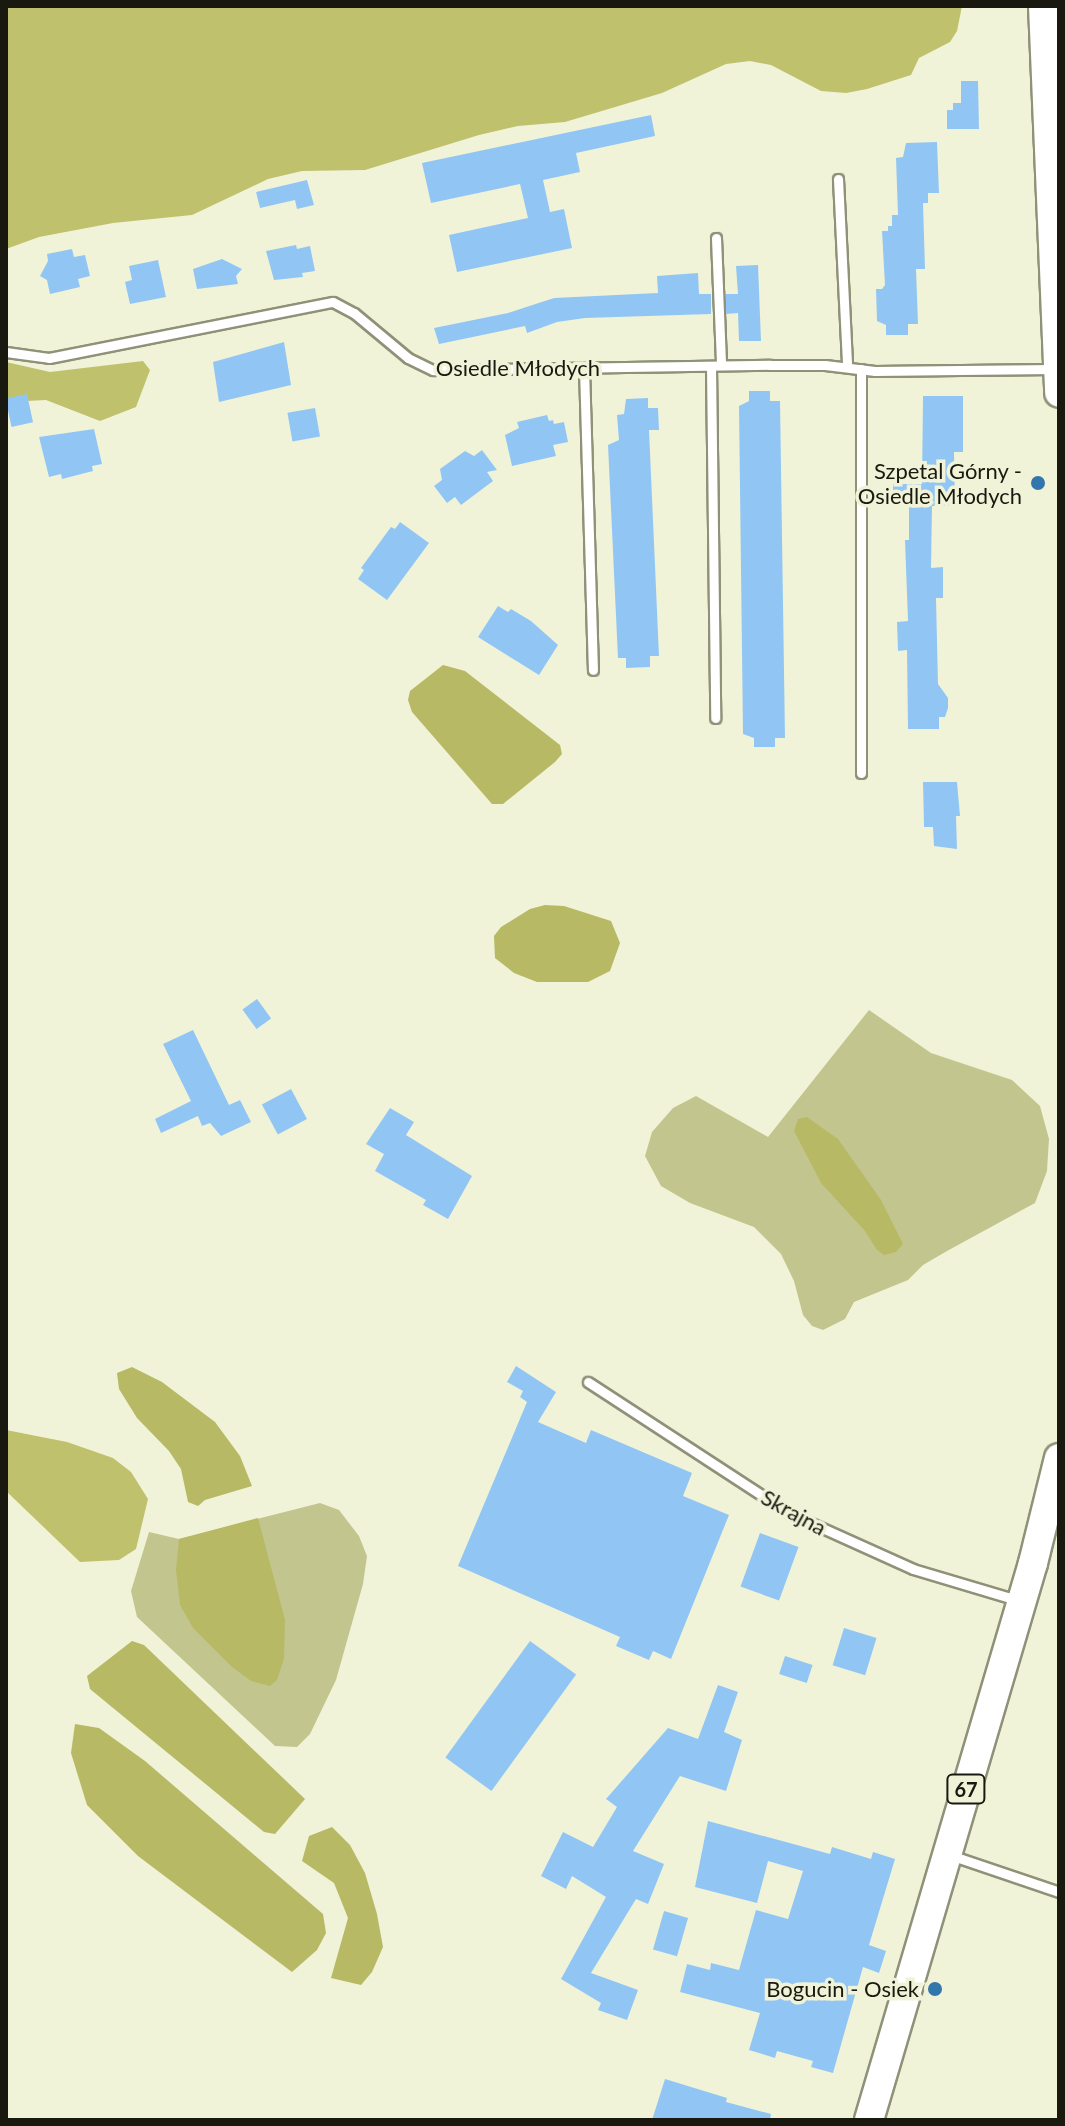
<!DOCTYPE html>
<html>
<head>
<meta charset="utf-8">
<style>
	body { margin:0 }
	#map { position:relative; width:1065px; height:2126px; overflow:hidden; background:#f1f3d8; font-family:Lato,sans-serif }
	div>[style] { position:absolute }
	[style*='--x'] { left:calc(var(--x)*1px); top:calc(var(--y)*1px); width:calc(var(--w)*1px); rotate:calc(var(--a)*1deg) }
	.green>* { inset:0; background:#c3c58e }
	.forest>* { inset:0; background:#bfc16c }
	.water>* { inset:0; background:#b7b965 }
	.building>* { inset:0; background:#91c6f4; transform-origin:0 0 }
	.roads { filter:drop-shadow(2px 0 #8f9178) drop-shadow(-2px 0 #8f9178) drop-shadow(0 2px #8f9178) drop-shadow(0 -2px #8f9178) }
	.lane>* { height:9px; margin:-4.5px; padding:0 4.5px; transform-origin:4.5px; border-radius:4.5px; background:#fff }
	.primary>* { height:28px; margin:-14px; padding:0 14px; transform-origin:14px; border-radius:14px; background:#fff }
	.dots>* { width:22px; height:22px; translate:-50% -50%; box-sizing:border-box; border:4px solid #f1f3d8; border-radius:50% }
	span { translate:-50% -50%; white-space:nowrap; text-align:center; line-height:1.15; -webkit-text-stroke:7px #f1f3d8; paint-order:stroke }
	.shield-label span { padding:2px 6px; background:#f1f3d8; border:2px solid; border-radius:6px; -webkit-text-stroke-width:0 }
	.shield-label { font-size:20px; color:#191910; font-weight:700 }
	.street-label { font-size:22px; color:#191910 }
	.poi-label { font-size:22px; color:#191910 }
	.right { translate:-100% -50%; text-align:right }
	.frame { position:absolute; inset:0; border:8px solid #191910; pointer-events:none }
</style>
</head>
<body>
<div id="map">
	<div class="green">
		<div style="clip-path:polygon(869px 1010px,931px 1053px,1012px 1080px,1040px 1106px,1049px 1139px,1047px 1171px,1035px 1203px,947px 1251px,923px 1265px,908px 1280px,854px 1302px,845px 1319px,823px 1330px,812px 1326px,803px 1315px,794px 1281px,781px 1254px,754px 1227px,690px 1203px,661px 1186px,645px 1156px,652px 1132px,673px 1108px,696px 1096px,768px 1137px)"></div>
		<div style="clip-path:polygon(320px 1503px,339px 1510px,359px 1536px,367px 1556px,363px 1584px,336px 1680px,310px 1734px,297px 1747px,275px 1746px,137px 1617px,131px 1591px,149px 1532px,179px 1539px)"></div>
	</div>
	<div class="forest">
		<div style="clip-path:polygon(6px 6px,962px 6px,957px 31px,950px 42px,919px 58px,911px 75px,867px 89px,846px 93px,821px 91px,771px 65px,750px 61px,726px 64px,662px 93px,565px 122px,518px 126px,479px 135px,365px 170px,302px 171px,268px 179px,192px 215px,113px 223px,39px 237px,6px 249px)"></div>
		<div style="clip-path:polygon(143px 361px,150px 370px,136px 407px,100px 421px,46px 400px,6px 402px,6px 362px,50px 372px)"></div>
		<div style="clip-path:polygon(6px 1430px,67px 1442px,113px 1458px,131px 1472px,148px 1499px,136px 1549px,119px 1560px,80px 1562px,6px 1491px)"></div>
	</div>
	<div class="water">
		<div style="clip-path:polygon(443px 665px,465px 671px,560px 745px,562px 754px,555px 762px,503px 804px,492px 804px,412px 712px,408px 700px,410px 691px)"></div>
		<div style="clip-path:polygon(545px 905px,564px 906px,611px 921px,620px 943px,610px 971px,588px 982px,537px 982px,514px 973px,495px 958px,494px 936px,501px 927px,530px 909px)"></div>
		<div style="clip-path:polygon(807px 1117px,838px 1139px,881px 1200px,903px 1244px,896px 1252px,884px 1255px,877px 1250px,865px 1231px,821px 1183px,794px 1131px,798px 1119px)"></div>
		<div style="clip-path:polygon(132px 1367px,162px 1382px,215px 1422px,240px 1456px,252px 1486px,205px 1500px,198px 1506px,188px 1502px,181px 1469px,169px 1451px,137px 1418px,119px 1389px,117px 1373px)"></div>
		<div style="clip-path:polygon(258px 1518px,285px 1620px,284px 1659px,277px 1680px,270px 1686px,251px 1681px,231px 1666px,193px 1628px,180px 1605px,176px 1570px,179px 1539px)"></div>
		<div style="clip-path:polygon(132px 1641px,144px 1645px,305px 1799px,275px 1834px,264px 1832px,90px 1689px,87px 1676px)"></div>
		<div style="clip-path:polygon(75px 1724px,99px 1728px,145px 1761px,323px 1914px,326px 1933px,317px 1950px,292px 1972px,138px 1856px,87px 1805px,71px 1753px)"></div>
		<div style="clip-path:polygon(332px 1827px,350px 1845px,365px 1873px,377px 1914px,383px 1947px,372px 1972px,361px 1985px,331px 1978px,348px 1918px,334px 1883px,302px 1861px,309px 1836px)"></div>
	</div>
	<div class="building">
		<div style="clip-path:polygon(961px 81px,978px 81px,979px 129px,947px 129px,947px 110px,953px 110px,953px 103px,961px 103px)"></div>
		<div style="clip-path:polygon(651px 115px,655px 136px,576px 153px,580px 172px,543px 180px,550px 212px,564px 209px,572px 248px,457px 272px,449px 235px,528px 218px,520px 184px,431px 203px,422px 163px)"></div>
		<div style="clip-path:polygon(937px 142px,939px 193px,928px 193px,928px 203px,923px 203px,925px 269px,916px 269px,918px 324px,908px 324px,908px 335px,886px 335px,886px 325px,877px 321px,876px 289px,882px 289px,885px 285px,882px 231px,888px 231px,888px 226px,892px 226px,892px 215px,898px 215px,896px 158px,903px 157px,906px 143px)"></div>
		<div style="clip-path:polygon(307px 180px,314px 205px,297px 209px,295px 200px,260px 208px,256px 192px)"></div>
		<div style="clip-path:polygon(296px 245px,297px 249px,310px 246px,315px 271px,302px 273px,303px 277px,274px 280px,266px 251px)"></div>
		<div style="clip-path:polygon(72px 249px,74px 257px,85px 255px,90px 276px,78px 279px,80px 287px,50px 294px,47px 280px,40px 276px,48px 261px,47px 254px)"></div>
		<div style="clip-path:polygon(222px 259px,242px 269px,236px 276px,238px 284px,197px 289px,193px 269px)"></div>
		<div style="clip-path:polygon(158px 260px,166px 297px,130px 304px,125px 282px,132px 280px,129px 266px)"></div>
		<div style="clip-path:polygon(758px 265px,761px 341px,739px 341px,738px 313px,726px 314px,726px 294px,738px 294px,736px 266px)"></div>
		<div style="clip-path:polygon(698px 273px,699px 294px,711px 294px,711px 314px,585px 318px,557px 322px,527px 333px,525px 326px,439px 344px,434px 328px,508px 313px,554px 298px,658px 293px,657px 276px)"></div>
		<div style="clip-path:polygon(284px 342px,291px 385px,219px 402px,213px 362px)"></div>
		<div style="clip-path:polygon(749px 391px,770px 391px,770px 401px,780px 401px,785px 738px,775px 738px,775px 747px,754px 747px,754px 738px,743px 734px,739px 406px,749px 401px)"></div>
		<div style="left:27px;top:394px;width:29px;height:22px;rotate:78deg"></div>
		<div style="clip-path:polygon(923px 396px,963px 396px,963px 452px,954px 452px,955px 505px,932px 506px,931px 568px,943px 567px,943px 598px,936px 598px,938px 684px,948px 698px,948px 708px,945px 717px,939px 717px,939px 729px,908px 729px,907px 650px,898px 651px,897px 622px,908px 621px,905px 540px,909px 540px,909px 506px,893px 506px,893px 484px,922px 484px)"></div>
		<div style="clip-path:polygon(648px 398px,648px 408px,658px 408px,659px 430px,649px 430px,659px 656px,650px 656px,650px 667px,626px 668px,626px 658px,618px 658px,608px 445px,619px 440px,617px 415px,624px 414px,626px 399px)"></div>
		<div style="left:315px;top:408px;width:29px;height:28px;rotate:80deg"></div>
		<div style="clip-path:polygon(547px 415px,549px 421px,553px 420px,554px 424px,564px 422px,568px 442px,553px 445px,556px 456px,512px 466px,505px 435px,519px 428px,517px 422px)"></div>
		<div style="clip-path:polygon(94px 429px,102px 464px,92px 466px,93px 471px,62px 479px,61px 474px,49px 477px,39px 437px)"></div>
		<div style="clip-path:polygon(482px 450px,497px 470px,487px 472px,493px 481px,461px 505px,455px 497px,447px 503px,434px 486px,442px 480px,440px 469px,465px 451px,474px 456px)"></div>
		<div style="clip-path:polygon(400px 522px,429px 543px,387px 600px,358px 579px,364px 570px,361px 568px,391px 527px,395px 529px)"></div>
		<div style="clip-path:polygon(498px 606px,508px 612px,511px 609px,531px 621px,558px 645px,539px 675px,478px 637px)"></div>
		<div style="clip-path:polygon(923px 782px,957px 782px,960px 816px,956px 816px,957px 849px,934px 846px,933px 827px,924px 827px)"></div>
		<div style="left:257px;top:999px;width:24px;height:18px;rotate:54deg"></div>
		<div style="clip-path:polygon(193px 1030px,229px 1105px,240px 1100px,251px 1122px,221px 1136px,210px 1123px,202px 1126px,198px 1116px,161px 1133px,155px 1119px,191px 1101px,163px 1044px)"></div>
		<div style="left:291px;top:1089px;width:34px;height:33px;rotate:62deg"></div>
		<div style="clip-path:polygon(390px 1108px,414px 1122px,406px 1135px,472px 1176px,448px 1219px,423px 1205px,426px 1200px,375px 1171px,384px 1154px,366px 1144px)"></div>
		<div style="clip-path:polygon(516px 1366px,556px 1392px,538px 1422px,586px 1443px,591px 1430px,692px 1473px,683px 1496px,729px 1515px,671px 1659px,653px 1651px,649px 1660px,616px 1646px,620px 1637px,458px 1566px,527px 1402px,520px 1397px,523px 1391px,507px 1382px)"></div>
		<div style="left:760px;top:1533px;width:41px;height:57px;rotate:20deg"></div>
		<div style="left:844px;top:1628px;width:34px;height:39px;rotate:17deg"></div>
		<div style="left:530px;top:1641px;width:57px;height:144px;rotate:36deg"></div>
		<div style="left:785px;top:1656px;width:29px;height:19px;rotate:18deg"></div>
		<div style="clip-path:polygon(718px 1685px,738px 1692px,724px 1732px,742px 1740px,726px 1791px,680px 1776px,633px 1851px,664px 1864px,648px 1904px,636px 1899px,591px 1973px,638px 1990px,627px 2020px,598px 2010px,601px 2003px,561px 1979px,606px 1897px,572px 1876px,566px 1889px,541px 1876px,563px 1832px,593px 1847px,617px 1807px,606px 1799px,668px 1728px,698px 1739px)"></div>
		<div style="clip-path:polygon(708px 1821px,830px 1854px,832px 1847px,871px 1859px,873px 1852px,895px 1859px,869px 1945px,886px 1951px,879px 1973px,863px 1967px,833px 2073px,811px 2067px,813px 2061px,777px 2051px,775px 2058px,749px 2050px,760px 2013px,680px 1992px,687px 1964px,710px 1970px,711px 1963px,739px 1970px,756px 1910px,788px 1919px,803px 1871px,768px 1861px,757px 1903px,695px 1887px)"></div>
		<div style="left:664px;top:1911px;width:25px;height:40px;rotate:16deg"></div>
		<div style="clip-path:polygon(665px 2079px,727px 2098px,726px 2102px,771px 2114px,770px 2120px,652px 2120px)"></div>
	</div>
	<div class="roads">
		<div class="lane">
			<div style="--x:838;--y:179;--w:187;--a:87.2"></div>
			<div style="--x:716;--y:238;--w:127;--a:87.7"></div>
			<div style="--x:6;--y:352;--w:43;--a:7.9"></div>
			<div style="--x:49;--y:358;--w:289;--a:-11.2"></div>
			<div style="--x:333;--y:302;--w:24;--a:28"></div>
			<div style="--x:354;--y:313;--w:70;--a:39.8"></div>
			<div style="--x:408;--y:358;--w:28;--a:26"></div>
			<div style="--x:433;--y:370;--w:337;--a:-0.9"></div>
			<div style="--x:770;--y:365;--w:55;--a:0"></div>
			<div style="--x:825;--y:365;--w:50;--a:6.8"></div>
			<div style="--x:875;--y:371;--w:180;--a:-0.6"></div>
			<div style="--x:711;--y:366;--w:352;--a:89.3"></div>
			<div style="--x:584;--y:368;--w:302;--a:88.3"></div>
			<div style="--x:861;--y:773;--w:404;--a:-90"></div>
			<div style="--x:588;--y:1382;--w:240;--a:33.1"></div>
			<div style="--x:789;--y:1513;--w:136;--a:24.3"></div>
			<div style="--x:913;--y:1569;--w:109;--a:16.6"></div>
			<div style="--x:950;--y:1855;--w:115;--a:18.7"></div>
		</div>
		<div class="primary">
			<div style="--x:1043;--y:6;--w:387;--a:87.6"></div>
			<div style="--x:869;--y:2120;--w:581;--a:-73.59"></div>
			<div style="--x:1033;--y:1563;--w:108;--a:-76.1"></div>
		</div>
	</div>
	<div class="dots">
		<div style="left:1038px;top:483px;background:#3376ac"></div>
		<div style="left:935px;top:1989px;background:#3376ac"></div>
	</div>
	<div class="shield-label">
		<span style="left:966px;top:1789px">67</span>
	</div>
	<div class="street-label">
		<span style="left:518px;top:368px">Osiedle Młodych</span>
		<span style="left:794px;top:1512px;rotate:29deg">Skrajna</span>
	</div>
	<div class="poi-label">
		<span class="right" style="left:1022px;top:483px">Szpetal Górny -<br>Osiedle Młodych</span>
		<span class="right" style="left:919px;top:1989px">Bogucin - Osiek</span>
	</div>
	<div class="frame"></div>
</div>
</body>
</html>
